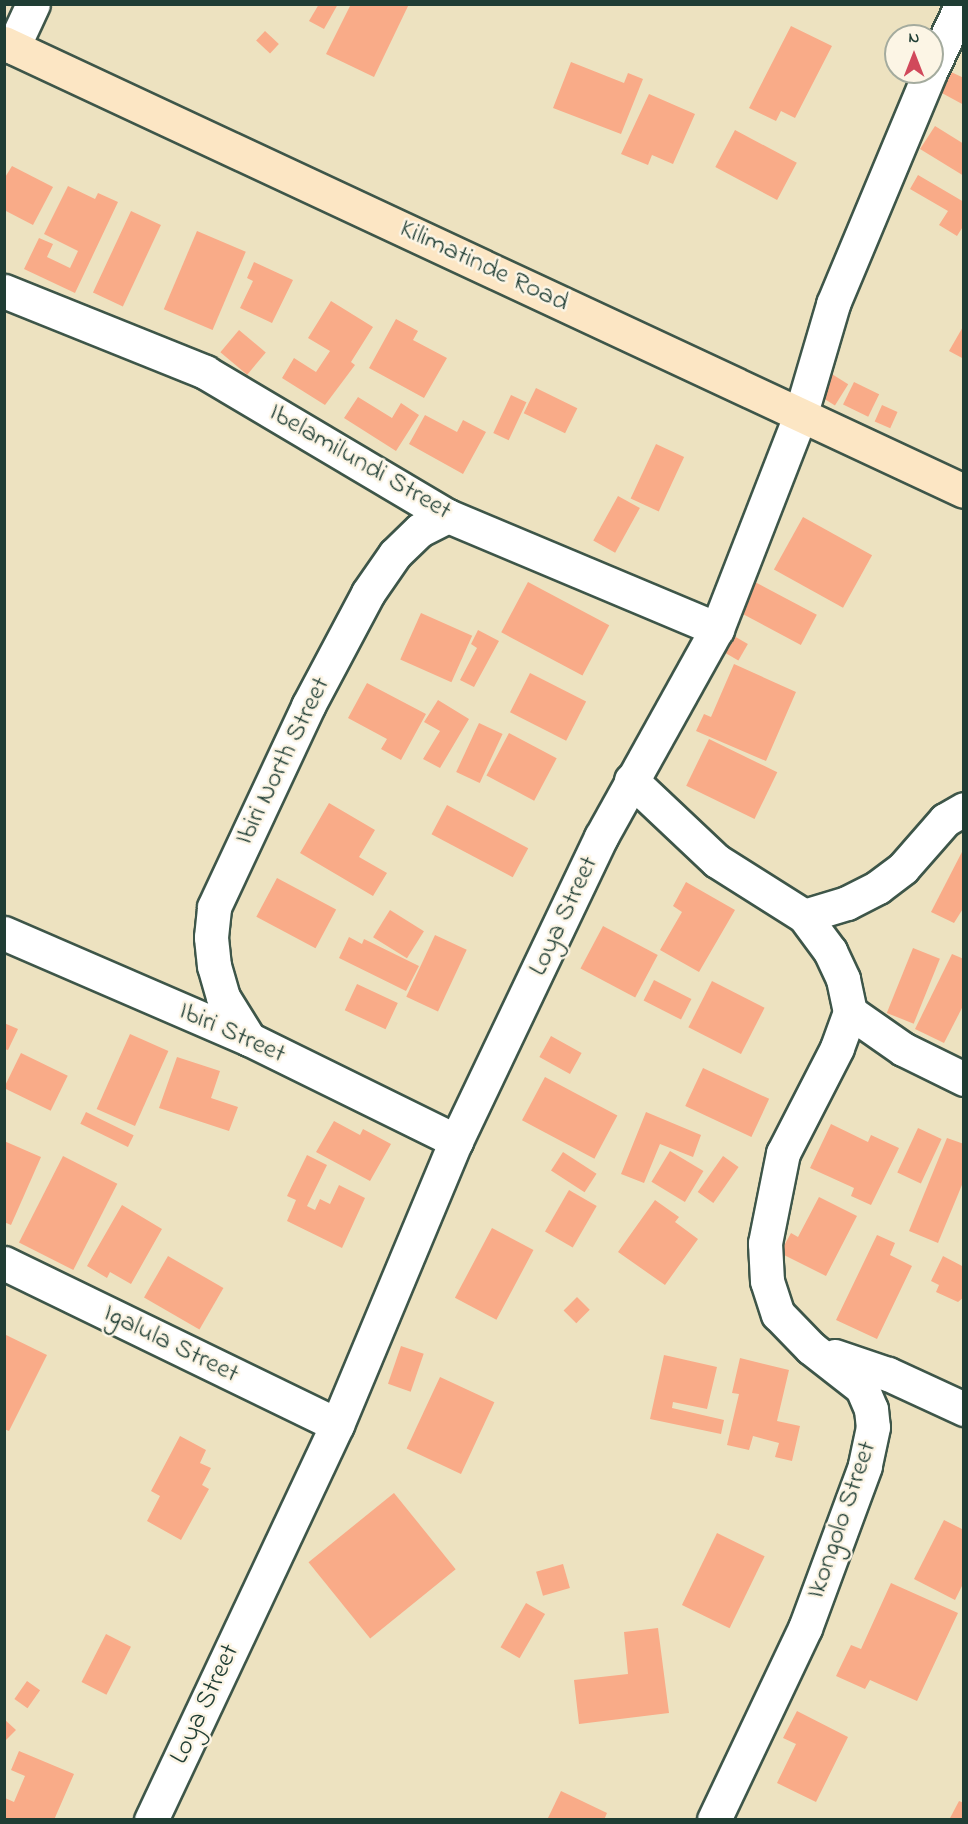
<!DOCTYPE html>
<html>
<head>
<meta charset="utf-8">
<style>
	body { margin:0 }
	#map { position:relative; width:968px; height:1824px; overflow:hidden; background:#ede2c0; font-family:"Indie Flower",sans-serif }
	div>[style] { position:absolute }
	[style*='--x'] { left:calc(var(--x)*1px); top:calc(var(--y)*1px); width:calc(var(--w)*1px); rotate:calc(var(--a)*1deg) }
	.building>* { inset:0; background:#f9ab88; transform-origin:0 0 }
	.roads { filter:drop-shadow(2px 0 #3e5649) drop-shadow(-2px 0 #3e5649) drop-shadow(0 2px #3e5649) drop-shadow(0 -2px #3e5649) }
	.minor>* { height:33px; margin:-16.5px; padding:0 16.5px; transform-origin:16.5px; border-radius:16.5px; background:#fff }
	.secondary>* { height:33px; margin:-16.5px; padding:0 16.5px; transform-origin:16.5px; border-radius:16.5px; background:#fce6c4 }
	span { translate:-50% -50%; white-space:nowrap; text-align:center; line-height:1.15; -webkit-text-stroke:5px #fcf5e5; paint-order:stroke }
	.street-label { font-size:27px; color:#1f3d34 }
	.frame { position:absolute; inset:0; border:6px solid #1f3d34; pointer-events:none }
	.north { position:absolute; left:884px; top:24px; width:60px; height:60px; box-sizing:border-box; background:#fcf5e5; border:2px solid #a4ab9e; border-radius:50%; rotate:0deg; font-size:16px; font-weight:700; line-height:24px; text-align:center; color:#1f3d34 }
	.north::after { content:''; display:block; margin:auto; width:21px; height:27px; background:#d1495b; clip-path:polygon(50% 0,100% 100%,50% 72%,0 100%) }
</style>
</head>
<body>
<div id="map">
	<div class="building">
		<div style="clip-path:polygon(319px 4px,338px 4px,324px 29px,309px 21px)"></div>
		<div style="clip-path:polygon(351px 4px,409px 4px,374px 77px,326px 54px)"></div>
		<div style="clip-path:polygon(791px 26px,832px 46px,795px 118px,781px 111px,776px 121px,749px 108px)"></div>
		<div style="left:265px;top:31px;width:19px;height:13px;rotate:43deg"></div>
		<div style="clip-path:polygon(571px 62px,624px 83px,628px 73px,643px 79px,621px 134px,553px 108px)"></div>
		<div style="clip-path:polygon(951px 72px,964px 78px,964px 105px,940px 92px)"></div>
		<div style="clip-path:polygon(649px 94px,695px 114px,673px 164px,652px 155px,648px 165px,621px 154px)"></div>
		<div style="clip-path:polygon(935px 126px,964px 144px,964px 176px,920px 149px)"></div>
		<div style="left:735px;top:130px;width:70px;height:42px;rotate:28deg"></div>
		<div style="clip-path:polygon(12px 166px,53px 187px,33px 225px,4px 210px,4px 179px)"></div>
		<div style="clip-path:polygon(918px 175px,964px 202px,964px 225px,957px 236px,939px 225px,948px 211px,910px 189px)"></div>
		<div style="clip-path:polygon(68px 186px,95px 199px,98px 193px,118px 202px,75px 293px,24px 269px,39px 238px,53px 244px,47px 257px,70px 268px,78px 251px,44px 234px)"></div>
		<div style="left:131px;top:211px;width:33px;height:90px;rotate:25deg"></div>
		<div style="left:197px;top:231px;width:53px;height:85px;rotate:23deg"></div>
		<div style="clip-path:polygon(254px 262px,293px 280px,272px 323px,240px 308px,253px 281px,247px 278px)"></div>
		<div style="clip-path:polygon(331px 301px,373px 327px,351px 362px,355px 365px,325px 405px,282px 378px,294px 358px,316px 372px,330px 351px,308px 338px)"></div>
		<div style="clip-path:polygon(396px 319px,418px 331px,413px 340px,447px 358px,424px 398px,369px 368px)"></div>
		<div style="clip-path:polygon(964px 325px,964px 359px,949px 351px)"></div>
		<div style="left:239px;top:330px;width:35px;height:29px;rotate:40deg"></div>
		<div style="left:827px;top:371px;width:25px;height:25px;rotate:32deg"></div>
		<div style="left:854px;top:382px;width:28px;height:25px;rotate:26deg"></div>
		<div style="left:536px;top:388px;width:46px;height:28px;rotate:26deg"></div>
		<div style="left:511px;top:395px;width:17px;height:42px;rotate:25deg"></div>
		<div style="clip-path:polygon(358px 397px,392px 418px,401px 403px,419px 415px,396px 451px,344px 418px)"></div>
		<div style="left:882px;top:405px;width:17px;height:18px;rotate:24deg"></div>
		<div style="clip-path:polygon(425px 415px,457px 432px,463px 420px,486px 432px,463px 474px,409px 444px)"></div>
		<div style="left:656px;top:444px;width:31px;height:60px;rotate:25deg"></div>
		<div style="left:618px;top:496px;width:25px;height:51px;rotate:29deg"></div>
		<div style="left:803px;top:517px;width:79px;height:60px;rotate:29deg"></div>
		<div style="left:528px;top:582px;width:92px;height:57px;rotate:28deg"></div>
		<div style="left:755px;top:582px;width:70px;height:34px;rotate:28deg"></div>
		<div style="left:421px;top:613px;width:56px;height:51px;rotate:24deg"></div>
		<div style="clip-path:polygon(478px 630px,499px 641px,474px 687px,460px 680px,477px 648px,471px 644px)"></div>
		<div style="left:734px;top:636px;width:16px;height:19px;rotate:30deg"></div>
		<div style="clip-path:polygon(734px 664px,796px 692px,766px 761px,696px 731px,704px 714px,711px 717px)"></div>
		<div style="left:530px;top:673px;width:63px;height:44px;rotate:27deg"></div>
		<div style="clip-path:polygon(367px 683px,426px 714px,401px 760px,381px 749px,387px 739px,348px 718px)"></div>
		<div style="clip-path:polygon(438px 700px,469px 719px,440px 768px,423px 759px,440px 731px,424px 722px)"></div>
		<div style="left:479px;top:723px;width:26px;height:54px;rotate:25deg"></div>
		<div style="left:509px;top:733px;width:54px;height:48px;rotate:28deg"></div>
		<div style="left:709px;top:739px;width:76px;height:52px;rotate:26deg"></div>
		<div style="clip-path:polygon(329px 803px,375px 830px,359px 857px,387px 873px,373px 896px,300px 853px)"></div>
		<div style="left:447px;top:805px;width:92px;height:33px;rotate:28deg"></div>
		<div style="clip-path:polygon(964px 848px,964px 907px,954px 923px,931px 912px)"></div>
		<div style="left:277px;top:878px;width:67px;height:44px;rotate:28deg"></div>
		<div style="clip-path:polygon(686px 882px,735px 910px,699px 972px,660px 950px,682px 912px,673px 906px)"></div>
		<div style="left:390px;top:910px;width:40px;height:32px;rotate:32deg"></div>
		<div style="left:603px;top:926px;width:62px;height:48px;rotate:28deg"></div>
		<div style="left:435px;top:935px;width:35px;height:68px;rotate:25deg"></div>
		<div style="clip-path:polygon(349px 937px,362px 944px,364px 939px,419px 966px,406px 991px,339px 958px)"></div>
		<div style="left:913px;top:948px;width:29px;height:70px;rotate:22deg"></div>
		<div style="clip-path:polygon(952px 954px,964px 959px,964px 1004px,944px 1043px,915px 1029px)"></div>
		<div style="left:654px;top:980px;width:42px;height:23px;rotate:27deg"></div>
		<div style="left:712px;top:981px;width:59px;height:52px;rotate:27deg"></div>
		<div style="left:357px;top:984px;width:45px;height:29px;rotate:25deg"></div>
		<div style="clip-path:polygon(4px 1023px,18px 1029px,8px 1050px,4px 1049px)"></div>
		<div style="left:130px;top:1034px;width:42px;height:82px;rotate:24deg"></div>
		<div style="left:551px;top:1036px;width:35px;height:24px;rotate:29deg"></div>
		<div style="left:21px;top:1053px;width:52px;height:39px;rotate:26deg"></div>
		<div style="clip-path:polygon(177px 1057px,220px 1071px,211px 1098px,238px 1107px,229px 1131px,159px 1108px)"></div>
		<div style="left:703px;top:1068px;width:73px;height:42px;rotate:25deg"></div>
		<div style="left:545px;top:1077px;width:82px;height:49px;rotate:28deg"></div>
		<div style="left:86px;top:1112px;width:53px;height:13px;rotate:26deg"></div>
		<div style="clip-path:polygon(646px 1112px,701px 1135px,693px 1157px,660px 1144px,644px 1183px,621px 1174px)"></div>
		<div style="clip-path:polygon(334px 1121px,360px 1135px,363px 1129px,391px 1144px,370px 1181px,316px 1152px)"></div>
		<div style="clip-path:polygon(831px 1124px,868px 1142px,871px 1135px,899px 1148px,871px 1205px,851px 1196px,854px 1188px,810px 1168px)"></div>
		<div style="left:918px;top:1128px;width:26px;height:49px;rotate:25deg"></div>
		<div style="clip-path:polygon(947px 1138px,964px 1144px,964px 1180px,938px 1243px,909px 1231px)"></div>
		<div style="clip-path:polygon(4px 1141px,41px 1157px,11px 1225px,4px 1222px)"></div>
		<div style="left:670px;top:1151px;width:39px;height:36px;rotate:31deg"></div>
		<div style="left:563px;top:1152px;width:40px;height:22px;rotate:33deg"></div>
		<div style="clip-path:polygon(307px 1155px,327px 1165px,307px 1206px,315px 1210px,320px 1199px,330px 1204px,339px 1185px,365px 1198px,342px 1248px,287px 1221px,296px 1200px,287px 1196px)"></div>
		<div style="left:63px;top:1156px;width:61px;height:97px;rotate:27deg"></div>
		<div style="left:723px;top:1156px;width:19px;height:44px;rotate:35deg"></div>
		<div style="left:569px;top:1190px;width:32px;height:48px;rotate:30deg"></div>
		<div style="clip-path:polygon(819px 1197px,857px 1216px,826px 1276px,780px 1253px,791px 1233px,798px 1237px)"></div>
		<div style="clip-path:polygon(655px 1200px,679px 1217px,675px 1222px,698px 1239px,665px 1285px,618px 1252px)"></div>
		<div style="clip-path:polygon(122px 1205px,162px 1229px,131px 1284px,110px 1272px,107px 1278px,87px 1266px)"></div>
		<div style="left:492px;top:1228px;width:47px;height:79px;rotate:28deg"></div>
		<div style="clip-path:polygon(877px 1235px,895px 1243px,890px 1255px,912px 1266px,877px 1339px,836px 1320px)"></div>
		<div style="left:168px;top:1256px;width:64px;height:48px;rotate:30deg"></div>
		<div style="clip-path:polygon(943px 1256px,964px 1267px,964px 1297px,958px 1302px,936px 1292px,939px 1285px,931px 1281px)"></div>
		<div style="left:577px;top:1297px;width:18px;height:19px;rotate:45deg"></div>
		<div style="clip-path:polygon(4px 1334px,47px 1355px,9px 1431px,4px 1429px)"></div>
		<div style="left:401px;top:1346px;width:24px;height:40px;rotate:19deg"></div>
		<div style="clip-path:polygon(664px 1355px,717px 1367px,707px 1409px,673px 1402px,672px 1408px,724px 1420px,721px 1434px,650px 1419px)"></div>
		<div style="clip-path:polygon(740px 1358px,789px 1370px,777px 1421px,800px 1426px,792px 1461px,775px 1457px,779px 1443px,753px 1436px,749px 1450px,727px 1445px,739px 1394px,732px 1393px)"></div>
		<div style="left:440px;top:1377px;width:60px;height:79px;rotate:25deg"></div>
		<div style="clip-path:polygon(180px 1436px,206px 1450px,200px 1463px,211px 1468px,202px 1485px,209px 1489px,181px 1540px,147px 1521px,160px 1496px,151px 1491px)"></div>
		<div style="left:394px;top:1493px;width:98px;height:110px;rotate:51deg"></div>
		<div style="clip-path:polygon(944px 1520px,964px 1530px,964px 1582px,955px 1600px,914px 1579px)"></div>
		<div style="left:717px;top:1533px;width:53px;height:80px;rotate:26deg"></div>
		<div style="left:563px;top:1564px;width:25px;height:28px;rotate:74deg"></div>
		<div style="clip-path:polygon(891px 1583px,958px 1613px,917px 1701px,870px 1680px,865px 1689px,836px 1676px,851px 1645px,861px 1649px)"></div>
		<div style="left:526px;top:1603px;width:22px;height:51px;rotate:30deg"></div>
		<div style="clip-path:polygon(658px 1628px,669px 1713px,579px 1724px,574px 1680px,628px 1674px,624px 1632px)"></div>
		<div style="left:106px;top:1634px;width:28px;height:54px;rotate:27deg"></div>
		<div style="left:27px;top:1681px;width:16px;height:22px;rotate:35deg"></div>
		<div style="clip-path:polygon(797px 1711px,848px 1737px,816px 1802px,777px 1783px,796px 1744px,783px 1738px)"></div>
		<div style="clip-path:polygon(4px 1719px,16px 1730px,4px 1742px)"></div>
		<div style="clip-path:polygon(19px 1751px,74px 1774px,54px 1820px,5px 1820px,5px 1798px,14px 1802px,25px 1776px,11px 1770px)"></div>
		<div style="clip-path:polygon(561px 1791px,607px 1813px,604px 1820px,547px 1820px)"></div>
		<div style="clip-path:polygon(959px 1801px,964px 1803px,964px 1820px,949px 1820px)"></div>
	</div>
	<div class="roads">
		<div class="minor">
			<div style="--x:13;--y:47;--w:47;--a:-65.1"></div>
			<div style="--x:932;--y:68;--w:71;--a:-64.9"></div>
			<div style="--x:4;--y:291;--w:217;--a:21.9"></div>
			<div style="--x:205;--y:372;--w:282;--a:30.7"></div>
			<div style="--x:448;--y:516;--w:292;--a:22.8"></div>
			<div style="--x:631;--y:780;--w:118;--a:43.3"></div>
			<div style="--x:717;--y:861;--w:103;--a:32.3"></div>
			<div style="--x:804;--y:916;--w:44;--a:53.4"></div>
			<div style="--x:830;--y:951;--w:31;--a:65"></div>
			<div style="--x:843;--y:979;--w:34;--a:78"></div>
			<div style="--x:850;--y:1012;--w:38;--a:110"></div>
			<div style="--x:837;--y:1048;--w:118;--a:117.2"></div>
			<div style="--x:783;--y:1153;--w:92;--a:101.3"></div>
			<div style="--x:765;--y:1243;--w:38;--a:87"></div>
			<div style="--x:767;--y:1281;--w:35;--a:72"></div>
			<div style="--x:778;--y:1314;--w:47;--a:45.9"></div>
			<div style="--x:811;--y:1348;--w:65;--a:38.1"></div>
			<div style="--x:862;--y:1388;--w:23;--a:67"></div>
			<div style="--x:871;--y:1409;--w:18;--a:84"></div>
			<div style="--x:873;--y:1427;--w:40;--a:102"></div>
			<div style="--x:865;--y:1466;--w:173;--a:110.3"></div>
			<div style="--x:805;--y:1628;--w:212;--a:115.4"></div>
			<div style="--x:804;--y:916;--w:45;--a:-16.8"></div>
			<div style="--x:847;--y:903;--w:35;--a:-27"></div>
			<div style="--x:878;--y:887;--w:31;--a:-37"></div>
			<div style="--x:903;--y:868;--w:64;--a:-48.8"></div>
			<div style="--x:945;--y:820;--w:22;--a:-30"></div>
			<div style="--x:4;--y:933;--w:267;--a:23.4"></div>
			<div style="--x:249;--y:1039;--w:231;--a:26.2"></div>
			<div style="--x:850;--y:1012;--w:65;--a:34.9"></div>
			<div style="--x:903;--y:1049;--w:68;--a:26.2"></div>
			<div style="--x:249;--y:1039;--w:49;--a:-121.8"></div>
			<div style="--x:223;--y:997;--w:32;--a:-106"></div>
			<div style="--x:214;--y:966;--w:29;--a:-96"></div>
			<div style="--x:211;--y:937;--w:30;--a:-84"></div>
			<div style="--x:214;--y:907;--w:222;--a:-64.9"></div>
			<div style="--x:308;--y:706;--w:128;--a:-62"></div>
			<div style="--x:368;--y:593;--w:47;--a:-55.3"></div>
			<div style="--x:395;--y:554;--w:35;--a:-44"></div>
			<div style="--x:420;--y:530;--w:31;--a:-27"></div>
			<div style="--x:4;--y:1263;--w:370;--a:25.9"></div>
			<div style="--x:835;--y:1356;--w:56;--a:18.8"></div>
			<div style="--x:888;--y:1374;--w:84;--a:24.7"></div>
			<div style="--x:151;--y:1820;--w:437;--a:-64.8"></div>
			<div style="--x:337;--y:1425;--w:308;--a:-67.3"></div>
			<div style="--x:456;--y:1141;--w:337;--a:-64.5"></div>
			<div style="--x:601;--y:837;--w:238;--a:-60.9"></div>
			<div style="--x:717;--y:629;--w:232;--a:-68.7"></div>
			<div style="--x:801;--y:413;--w:114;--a:-73.6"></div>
			<div style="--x:833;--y:304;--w:251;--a:-67.3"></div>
		</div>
		<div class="secondary">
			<div style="--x:4;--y:43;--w:1059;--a:25.02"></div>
		</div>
	</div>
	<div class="street-label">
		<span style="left:484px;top:266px;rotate:25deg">Kilimatinde Road</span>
		<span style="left:360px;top:462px;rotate:30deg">Ibelamilundi Street</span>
		<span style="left:283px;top:761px;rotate:-64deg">Ibiri North Street</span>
		<span style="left:564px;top:916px;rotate:-65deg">Loya Street</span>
		<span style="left:232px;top:1033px;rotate:24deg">Ibiri Street</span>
		<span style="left:171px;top:1344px;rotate:26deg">Igalula Street</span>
		<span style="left:842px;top:1520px;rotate:-71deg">Ikongolo Street</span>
		<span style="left:205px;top:1704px;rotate:-65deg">Loya Street</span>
	</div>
	<div class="frame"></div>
	<div class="north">N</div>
</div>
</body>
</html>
